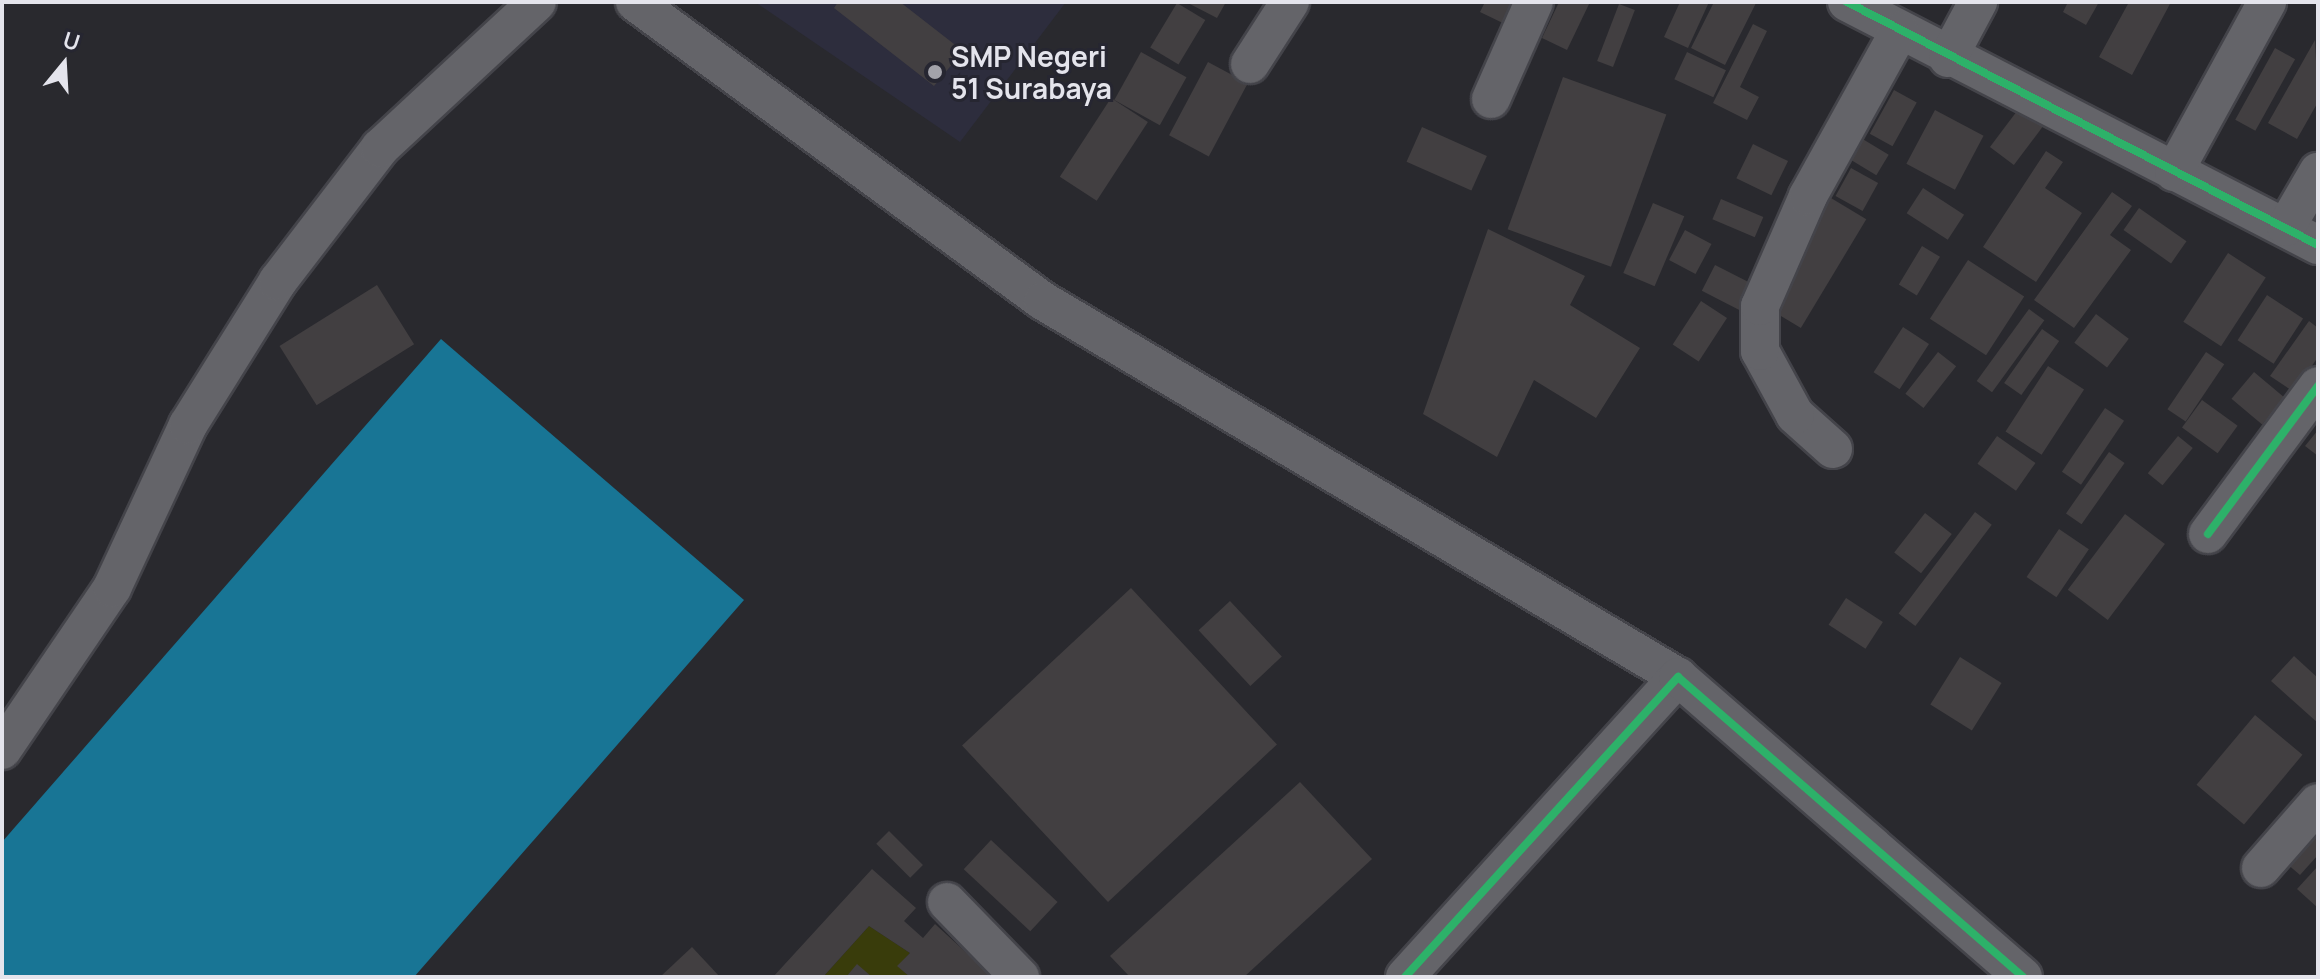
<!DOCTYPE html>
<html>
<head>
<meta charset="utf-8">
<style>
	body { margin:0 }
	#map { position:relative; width:2320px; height:979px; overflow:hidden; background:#29292e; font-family:Manrope,sans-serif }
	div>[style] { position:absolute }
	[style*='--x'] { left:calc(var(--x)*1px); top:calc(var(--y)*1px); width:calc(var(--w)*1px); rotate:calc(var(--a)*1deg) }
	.built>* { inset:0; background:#2d2d3d }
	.green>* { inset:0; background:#393c0b }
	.water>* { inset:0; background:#187595 }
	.building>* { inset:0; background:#423f41; transform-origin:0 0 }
	.roads { filter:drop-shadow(2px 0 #44444a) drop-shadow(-2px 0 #44444a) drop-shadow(0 2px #44444a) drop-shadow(0 -2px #44444a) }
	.minor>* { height:38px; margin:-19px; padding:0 19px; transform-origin:19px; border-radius:19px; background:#646469 }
	.cycleway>* { height:8px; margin:-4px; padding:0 4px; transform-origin:4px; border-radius:4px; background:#2db169 }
	.dots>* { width:22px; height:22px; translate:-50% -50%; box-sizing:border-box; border:4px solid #262631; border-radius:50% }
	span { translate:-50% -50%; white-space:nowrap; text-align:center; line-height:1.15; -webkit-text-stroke:6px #262631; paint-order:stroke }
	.poi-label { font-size:28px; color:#e4e4ec; font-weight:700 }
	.left { translate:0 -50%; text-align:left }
	.frame { position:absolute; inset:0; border:4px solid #e4e4ec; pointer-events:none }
	.north { position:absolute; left:24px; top:24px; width:80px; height:80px; -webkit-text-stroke:6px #262631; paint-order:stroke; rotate:18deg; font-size:22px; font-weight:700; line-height:32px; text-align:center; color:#e4e4ec }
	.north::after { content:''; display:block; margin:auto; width:28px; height:36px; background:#e4e4ec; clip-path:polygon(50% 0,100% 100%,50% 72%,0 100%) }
</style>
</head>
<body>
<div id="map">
	<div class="built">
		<div style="clip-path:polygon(755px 2px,1066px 2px,960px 142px)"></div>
	</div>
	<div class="green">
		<div style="clip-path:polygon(869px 926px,910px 953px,898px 966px,910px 977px,872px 977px,857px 965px,846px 977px,823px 977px)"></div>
	</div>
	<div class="water">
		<div style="clip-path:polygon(441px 339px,744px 600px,414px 977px,2px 977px,2px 842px)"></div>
	</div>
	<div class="building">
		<div style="clip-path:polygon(838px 2px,900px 2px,963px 51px,934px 86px,834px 8px)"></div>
		<div style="clip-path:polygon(1186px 2px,1226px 2px,1217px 18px)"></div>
		<div style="clip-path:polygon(1485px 2px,1520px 2px,1509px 26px,1480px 12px)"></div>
		<div style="clip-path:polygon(1559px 2px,1590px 2px,1567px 50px,1542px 38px)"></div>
		<div style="clip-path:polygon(1680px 2px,1709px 2px,1688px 48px,1664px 37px)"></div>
		<div style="clip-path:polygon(1714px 2px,1756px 3px,1725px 65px,1691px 48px)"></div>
		<div style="clip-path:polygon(2068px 2px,2099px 2px,2086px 25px,2063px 12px)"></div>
		<div style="clip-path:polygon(2129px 2px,2171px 2px,2132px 75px,2099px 57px)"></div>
		<div style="left:1177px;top:3px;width:33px;height:52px;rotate:31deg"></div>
		<div style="left:1619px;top:4px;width:17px;height:61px;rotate:21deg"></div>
		<div style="clip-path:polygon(1753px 24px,1767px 31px,1740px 87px,1759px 97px,1747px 120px,1713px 103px)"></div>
		<div style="clip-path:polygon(2315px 40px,2318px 102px,2297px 139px,2268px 123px)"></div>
		<div style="left:2275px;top:48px;width:23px;height:82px;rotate:29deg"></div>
		<div style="left:1141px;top:52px;width:52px;height:55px;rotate:29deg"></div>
		<div style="left:1687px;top:52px;width:43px;height:30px;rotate:25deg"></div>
		<div style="left:1208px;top:62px;width:45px;height:83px;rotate:28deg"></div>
		<div style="left:1563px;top:77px;width:110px;height:162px;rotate:20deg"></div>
		<div style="left:1894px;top:90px;width:26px;height:50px;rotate:29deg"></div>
		<div style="left:1111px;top:98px;width:44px;height:94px;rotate:33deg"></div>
		<div style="left:2020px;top:107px;width:30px;height:50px;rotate:37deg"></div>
		<div style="left:1935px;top:110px;width:55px;height:61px;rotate:28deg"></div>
		<div style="left:1422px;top:127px;width:71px;height:38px;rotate:24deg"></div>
		<div style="left:1851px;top:132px;width:44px;height:24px;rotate:31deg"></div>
		<div style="left:1753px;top:144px;width:39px;height:38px;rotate:26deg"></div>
		<div style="clip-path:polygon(2046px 151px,2063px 162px,2045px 188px,2082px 213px,2036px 282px,1983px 247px)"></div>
		<div style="left:1851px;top:168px;width:31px;height:32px;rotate:29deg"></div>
		<div style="left:1923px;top:188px;width:49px;height:30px;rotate:33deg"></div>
		<div style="clip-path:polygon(2112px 192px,2132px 206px,2110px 235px,2131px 250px,2074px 328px,2034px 300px)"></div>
		<div style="left:1826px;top:195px;width:47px;height:127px;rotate:31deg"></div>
		<div style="left:1721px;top:199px;width:46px;height:22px;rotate:23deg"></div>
		<div style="left:1653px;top:203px;width:34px;height:76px;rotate:23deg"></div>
		<div style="left:2139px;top:208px;width:58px;height:27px;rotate:35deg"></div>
		<div style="clip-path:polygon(1488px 229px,1585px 276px,1570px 305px,1640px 348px,1596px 418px,1534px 380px,1497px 457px,1423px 414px)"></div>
		<div style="left:1685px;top:230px;width:30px;height:34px;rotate:28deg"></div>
		<div style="left:1922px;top:246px;width:21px;height:45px;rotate:31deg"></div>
		<div style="left:2228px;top:253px;width:45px;height:82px;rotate:33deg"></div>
		<div style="left:1968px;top:260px;width:67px;height:70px;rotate:33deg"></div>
		<div style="left:1715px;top:265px;width:42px;height:29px;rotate:27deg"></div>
		<div style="left:377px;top:285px;width:70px;height:115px;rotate:58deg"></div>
		<div style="left:2267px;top:295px;width:43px;height:54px;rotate:33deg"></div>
		<div style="left:1701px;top:301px;width:31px;height:52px;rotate:33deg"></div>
		<div style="left:2029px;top:309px;width:19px;height:89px;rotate:36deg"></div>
		<div style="left:2096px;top:314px;width:41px;height:36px;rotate:37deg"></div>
		<div style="clip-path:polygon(2309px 321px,2318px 328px,2318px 357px,2294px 392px,2270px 376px)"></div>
		<div style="left:1903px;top:327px;width:31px;height:54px;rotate:33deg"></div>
		<div style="left:2042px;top:329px;width:21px;height:66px;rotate:35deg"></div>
		<div style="left:1938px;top:352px;width:23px;height:53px;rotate:38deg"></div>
		<div style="left:2206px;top:352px;width:22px;height:69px;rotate:34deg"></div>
		<div style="left:2048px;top:366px;width:43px;height:78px;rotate:33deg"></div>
		<div style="left:2254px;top:372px;width:40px;height:35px;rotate:40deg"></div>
		<div style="left:2202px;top:400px;width:44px;height:34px;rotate:36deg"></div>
		<div style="left:2105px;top:408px;width:23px;height:77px;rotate:34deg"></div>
		<div style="clip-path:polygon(2318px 430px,2318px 456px,2305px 446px)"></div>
		<div style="left:1997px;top:436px;width:47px;height:34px;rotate:35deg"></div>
		<div style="left:2178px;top:436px;width:19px;height:48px;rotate:39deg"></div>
		<div style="left:2109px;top:452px;width:19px;height:75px;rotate:35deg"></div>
		<div style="left:1975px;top:512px;width:21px;height:127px;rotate:37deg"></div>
		<div style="left:1925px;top:513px;width:34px;height:50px;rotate:38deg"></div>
		<div style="left:2125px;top:514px;width:50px;height:95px;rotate:37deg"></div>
		<div style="left:2059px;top:529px;width:36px;height:58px;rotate:34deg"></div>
		<div style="left:1131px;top:588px;width:214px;height:231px;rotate:47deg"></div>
		<div style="left:1846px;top:598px;width:44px;height:32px;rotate:33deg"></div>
		<div style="left:1230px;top:601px;width:76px;height:43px;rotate:47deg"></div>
		<div style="clip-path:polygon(2294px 656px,2318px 678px,2318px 723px,2271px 681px)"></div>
		<div style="left:1960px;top:657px;width:49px;height:56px;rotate:32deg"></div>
		<div style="left:2255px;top:715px;width:62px;height:91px;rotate:40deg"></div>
		<div style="clip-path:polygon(1300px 782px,1372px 859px,1244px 977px,1130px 977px,1110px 956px)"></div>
		<div style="clip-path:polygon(2318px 821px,2318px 855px,2300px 875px,2278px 856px)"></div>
		<div style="left:889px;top:831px;width:48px;height:18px;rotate:45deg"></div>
		<div style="left:991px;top:840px;width:91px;height:40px;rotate:43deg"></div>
		<div style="clip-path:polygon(2318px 866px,2318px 908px,2297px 889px)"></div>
		<div style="clip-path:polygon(872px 869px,916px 908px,904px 921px,923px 938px,935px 924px,993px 977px,910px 977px,897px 966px,910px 953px,869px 926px,823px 977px,773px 977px)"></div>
		<div style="clip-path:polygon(692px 947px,720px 977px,660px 977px)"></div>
		<div style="clip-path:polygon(857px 964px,872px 977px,846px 977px)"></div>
	</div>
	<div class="roads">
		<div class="minor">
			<div style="--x:635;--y:2;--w:506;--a:36.24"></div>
			<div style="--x:1043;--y:301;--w:738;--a:30.63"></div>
			<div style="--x:1847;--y:2;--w:530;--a:27.29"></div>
			<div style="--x:1948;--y:58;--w:64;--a:-61.8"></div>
			<div style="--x:1250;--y:64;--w:74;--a:-57.2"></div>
			<div style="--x:1491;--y:99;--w:106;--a:-66.1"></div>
			<div style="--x:2174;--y:172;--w:194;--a:-61.3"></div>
			<div style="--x:2286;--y:227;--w:64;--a:-59.8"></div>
			<div style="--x:1833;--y:449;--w:51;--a:-138.2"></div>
			<div style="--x:1795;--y:415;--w:73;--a:-118.7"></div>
			<div style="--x:1760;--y:351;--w:45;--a:-90"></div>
			<div style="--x:1760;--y:306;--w:120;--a:-66.4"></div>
			<div style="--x:1808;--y:196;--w:188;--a:-61"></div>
			<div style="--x:2208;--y:534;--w:184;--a:-53.4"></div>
			<div style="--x:2;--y:750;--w:196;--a:-55.8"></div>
			<div style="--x:112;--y:588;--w:180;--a:-65"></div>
			<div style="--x:188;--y:425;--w:170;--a:-58"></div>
			<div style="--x:278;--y:281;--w:168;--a:-52.5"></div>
			<div style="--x:380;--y:148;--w:214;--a:-42.9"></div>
			<div style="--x:2261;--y:868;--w:86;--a:-48.8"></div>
			<div style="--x:947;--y:902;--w:105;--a:45.8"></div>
			<div style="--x:1405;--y:977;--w:406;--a:-47.7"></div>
			<div style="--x:1678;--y:677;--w:457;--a:41"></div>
		</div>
	</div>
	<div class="cycleway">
		<div style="--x:1847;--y:2;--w:530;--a:27.29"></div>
		<div style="--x:2208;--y:534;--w:184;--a:-53.4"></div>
		<div style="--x:1405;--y:977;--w:406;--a:-47.7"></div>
		<div style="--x:1678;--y:677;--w:457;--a:41"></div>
	</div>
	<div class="dots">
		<div style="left:935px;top:72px;background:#a3a3aa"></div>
	</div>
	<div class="poi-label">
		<span class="left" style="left:951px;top:72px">SMP Negeri<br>51 Surabaya</span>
	</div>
	<div class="frame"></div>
	<div class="north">U</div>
</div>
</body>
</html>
